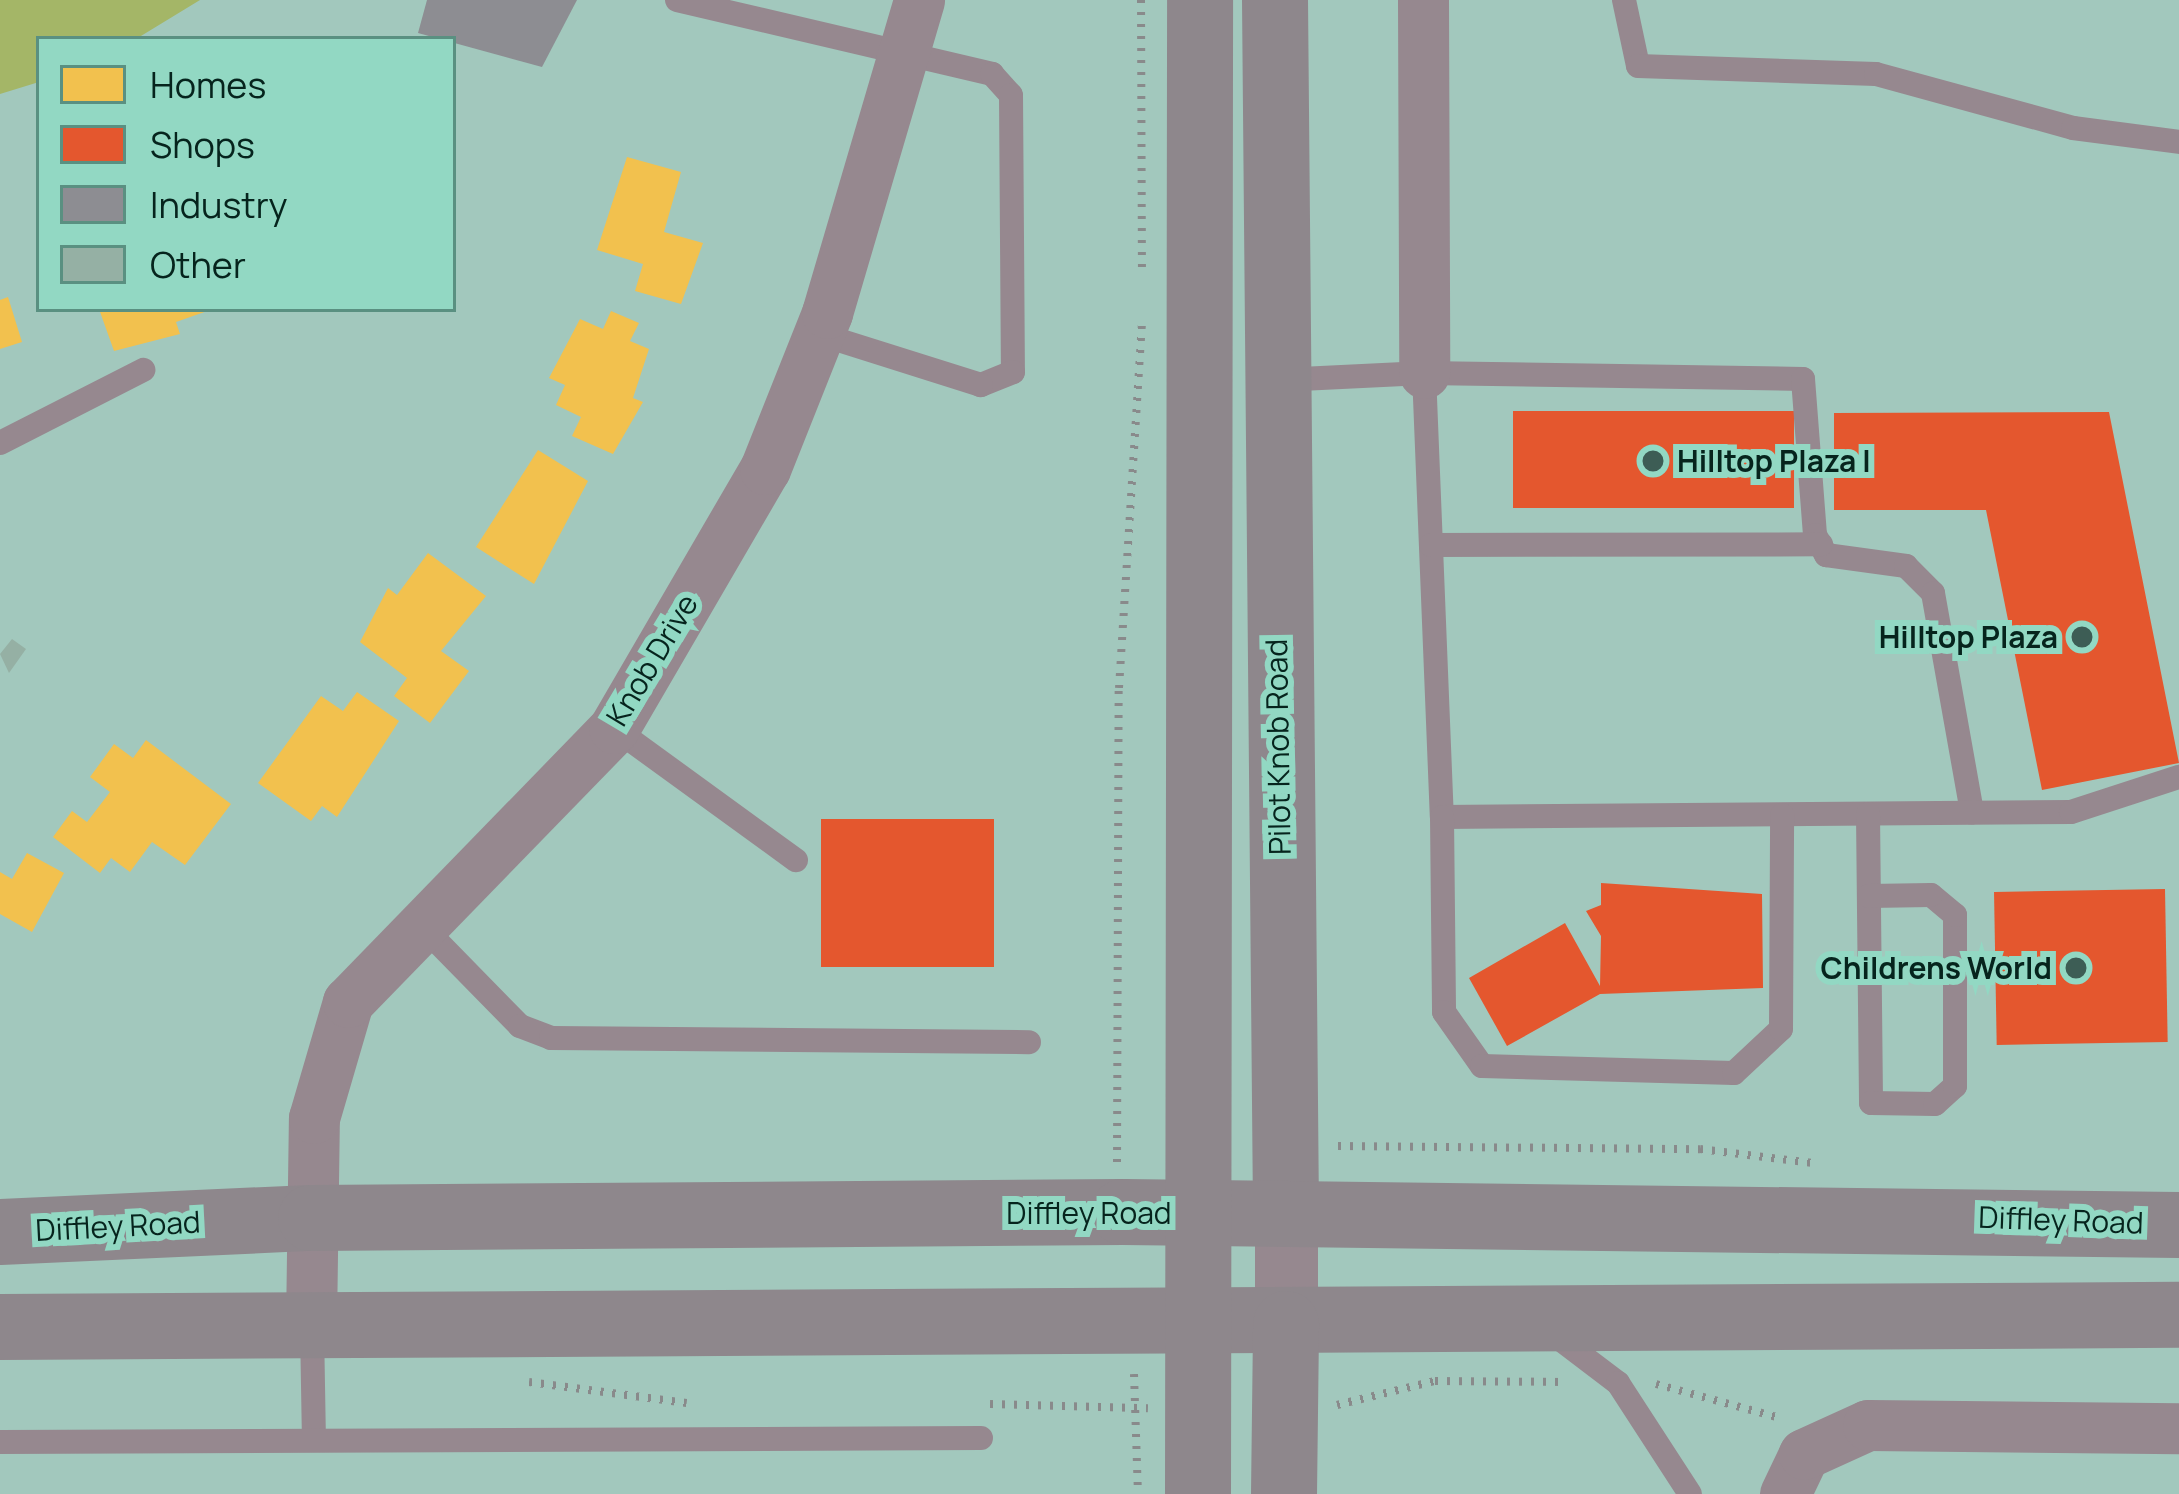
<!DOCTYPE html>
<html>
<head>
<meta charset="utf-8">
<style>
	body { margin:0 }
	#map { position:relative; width:2179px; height:1494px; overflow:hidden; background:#a2c8bd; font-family:Manrope,sans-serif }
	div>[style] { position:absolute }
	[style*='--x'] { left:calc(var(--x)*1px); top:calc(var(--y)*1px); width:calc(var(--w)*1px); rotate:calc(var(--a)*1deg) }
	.water>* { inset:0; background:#a4b667 }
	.homes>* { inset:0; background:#f2c14e }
	.shops>* { inset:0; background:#e4572e; transform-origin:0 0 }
	.industry>* { inset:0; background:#8d8d92 }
	.building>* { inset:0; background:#95b0a4 }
	.path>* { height:8px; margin-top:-4px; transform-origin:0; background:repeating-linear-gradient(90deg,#898a8b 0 3px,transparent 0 12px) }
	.service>* { height:24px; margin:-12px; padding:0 12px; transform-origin:12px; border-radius:12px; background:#96888f }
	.minor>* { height:51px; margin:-25.5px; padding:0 25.5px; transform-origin:25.5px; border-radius:25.5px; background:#96888f }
	.tertiary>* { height:63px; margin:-31.5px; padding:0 31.5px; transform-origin:31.5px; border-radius:31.5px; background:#96888f }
	.secondary>* { height:66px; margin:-33px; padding:0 33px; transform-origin:33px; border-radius:33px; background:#8e878c }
	.dots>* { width:33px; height:33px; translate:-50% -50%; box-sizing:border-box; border:6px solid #92d8c3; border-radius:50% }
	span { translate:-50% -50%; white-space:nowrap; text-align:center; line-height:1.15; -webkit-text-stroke:12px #92d8c3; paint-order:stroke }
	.poi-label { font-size:30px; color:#06241d; font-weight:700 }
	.left { translate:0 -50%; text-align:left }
	.right { translate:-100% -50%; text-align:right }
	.street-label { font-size:30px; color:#06241d }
	.legend { position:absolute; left:36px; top:36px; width:420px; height:276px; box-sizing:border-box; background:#92d8c3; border:3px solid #5a9081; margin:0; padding:15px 21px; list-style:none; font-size:36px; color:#06241d }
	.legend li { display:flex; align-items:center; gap:24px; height:60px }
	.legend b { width:60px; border:3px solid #5a9081 }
</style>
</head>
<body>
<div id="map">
	<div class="water">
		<div style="clip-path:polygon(0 0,200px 0,136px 39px,39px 39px,39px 82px,0 94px)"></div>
	</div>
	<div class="homes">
		<div style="clip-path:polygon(627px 157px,681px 172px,664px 232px,703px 243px,681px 304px,635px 291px,643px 264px,597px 250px)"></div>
		<div style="clip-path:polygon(8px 297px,22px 342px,0 349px,0 300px)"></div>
		<div style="clip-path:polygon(99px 309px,213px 309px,176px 322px,180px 334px,114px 351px)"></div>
		<div style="clip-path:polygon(611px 311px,639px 323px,630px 341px,649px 349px,633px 398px,643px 402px,613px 454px,572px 436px,581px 417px,556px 405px,565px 385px,549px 378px,580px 319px,603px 329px)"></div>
		<div style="clip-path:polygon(538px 450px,588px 481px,534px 584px,476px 547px)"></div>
		<div style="clip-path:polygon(428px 553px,486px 596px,441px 651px,469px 671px,430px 723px,394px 696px,407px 678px,360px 642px,388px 588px,397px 595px)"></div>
		<div style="clip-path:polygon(357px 692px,399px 721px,337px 817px,322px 806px,311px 821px,258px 783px,321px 696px,343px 711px)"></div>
		<div style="clip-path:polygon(146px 740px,231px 804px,185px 865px,152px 842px,130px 872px,111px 858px,100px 873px,53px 837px,72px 811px,87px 822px,110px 792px,90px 777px,114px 744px,133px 758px)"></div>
		<div style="clip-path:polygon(27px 853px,64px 873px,32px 932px,0 914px,0 872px,12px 879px)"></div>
	</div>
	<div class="shops">
		<div style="left:1513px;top:411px;width:281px;height:97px"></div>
		<div style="clip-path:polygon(2109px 412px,2179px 763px,2042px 790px,1986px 510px,1834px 510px,1834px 413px)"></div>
		<div style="left:821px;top:819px;width:173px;height:148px"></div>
		<div style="clip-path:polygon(1601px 883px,1762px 894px,1763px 988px,1600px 994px,1507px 1046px,1469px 978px,1565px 923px,1600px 986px,1601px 936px,1586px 911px,1601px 905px)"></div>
		<div style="left:2165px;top:889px;width:153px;height:171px;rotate:89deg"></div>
	</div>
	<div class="industry">
		<div style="clip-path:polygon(427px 0,577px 0,542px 67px,418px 33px)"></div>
	</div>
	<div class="building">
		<div style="clip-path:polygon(12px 639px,26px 649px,9px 673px,0 654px)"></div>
	</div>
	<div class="path">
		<div style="--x:1141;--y:0;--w:274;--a:89.8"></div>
		<div style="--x:1338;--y:1146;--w:362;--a:0.5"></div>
		<div style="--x:1700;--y:1149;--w:114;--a:7.1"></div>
		<div style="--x:1117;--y:1162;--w:474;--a:-89.8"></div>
		<div style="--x:1119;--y:688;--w:370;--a:-86.4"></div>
		<div style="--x:1134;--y:1374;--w:120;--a:88.1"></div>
		<div style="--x:529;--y:1382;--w:159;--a:7.6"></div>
		<div style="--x:1656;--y:1384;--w:129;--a:15.3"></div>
		<div style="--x:990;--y:1404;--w:158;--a:1.5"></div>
		<div style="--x:1337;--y:1405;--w:101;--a:-13.8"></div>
		<div style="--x:1435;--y:1381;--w:128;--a:0.4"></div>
	</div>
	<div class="service">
		<div style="--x:677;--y:0;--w:324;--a:13.2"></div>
		<div style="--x:992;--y:74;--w:28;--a:48"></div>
		<div style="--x:1011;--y:95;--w:277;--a:89.6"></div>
		<div style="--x:1013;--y:372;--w:35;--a:158"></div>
		<div style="--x:981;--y:385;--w:170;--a:-162.5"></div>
		<div style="--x:1624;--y:0;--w:67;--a:78"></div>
		<div style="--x:1638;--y:66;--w:238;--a:1.9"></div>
		<div style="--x:1876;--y:74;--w:204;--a:15.3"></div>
		<div style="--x:2073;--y:128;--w:107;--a:7.5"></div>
		<div style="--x:1424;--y:373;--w:379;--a:0.9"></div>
		<div style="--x:1803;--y:379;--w:156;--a:85.6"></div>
		<div style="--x:1815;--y:535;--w:23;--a:61"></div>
		<div style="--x:1826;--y:555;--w:81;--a:7.8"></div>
		<div style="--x:1906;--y:566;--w:38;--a:45"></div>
		<div style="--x:1933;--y:593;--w:223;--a:79.9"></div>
		<div style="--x:1280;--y:380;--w:144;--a:-2.8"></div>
		<div style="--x:1424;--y:373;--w:444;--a:87.7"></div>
		<div style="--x:1442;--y:817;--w:629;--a:-0.46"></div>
		<div style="--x:2071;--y:812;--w:114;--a:-18"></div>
		<div style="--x:0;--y:443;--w:161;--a:-27"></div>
		<div style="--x:1431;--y:545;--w:390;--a:-0.1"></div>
		<div style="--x:614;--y:728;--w:225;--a:36"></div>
		<div style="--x:1868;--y:814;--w:289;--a:89.4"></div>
		<div style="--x:1871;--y:1103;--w:64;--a:0.9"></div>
		<div style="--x:1935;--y:1104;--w:27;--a:-42"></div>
		<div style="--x:1955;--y:1086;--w:171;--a:-90"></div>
		<div style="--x:1955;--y:915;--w:31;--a:-140"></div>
		<div style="--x:1931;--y:895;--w:62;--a:179.1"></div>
		<div style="--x:1442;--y:817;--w:195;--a:89.4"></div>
		<div style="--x:1444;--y:1012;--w:66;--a:54.9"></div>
		<div style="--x:1482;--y:1066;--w:252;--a:1.6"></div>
		<div style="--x:1734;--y:1073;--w:64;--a:-43.1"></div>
		<div style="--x:1781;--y:1029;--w:214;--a:-89.7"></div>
		<div style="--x:421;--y:925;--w:141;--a:45.6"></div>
		<div style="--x:520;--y:1026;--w:33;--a:21"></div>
		<div style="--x:551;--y:1038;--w:478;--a:0.5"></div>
		<div style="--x:312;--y:1328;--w:112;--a:89"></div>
		<div style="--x:1556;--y:1336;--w:78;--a:37.2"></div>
		<div style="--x:1618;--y:1383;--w:132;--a:57"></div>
		<div style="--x:0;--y:1442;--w:981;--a:-0.23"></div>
	</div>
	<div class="minor">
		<div style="--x:1423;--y:0;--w:373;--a:89.8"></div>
		<div style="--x:311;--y:1326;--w:208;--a:-89.2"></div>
		<div style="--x:314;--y:1118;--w:121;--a:-73.7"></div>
		<div style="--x:348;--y:1002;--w:382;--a:-45.8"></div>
		<div style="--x:614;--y:728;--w:300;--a:-59.8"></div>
		<div style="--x:765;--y:469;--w:168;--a:-68.3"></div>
		<div style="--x:827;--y:313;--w:326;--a:-73.6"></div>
		<div style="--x:1785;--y:1494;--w:44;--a:-64.6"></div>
		<div style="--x:1804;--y:1454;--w:70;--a:-24.4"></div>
		<div style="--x:1868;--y:1425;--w:311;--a:0.6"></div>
	</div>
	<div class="tertiary">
		<div style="--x:1286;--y:1212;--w:112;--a:90"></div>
	</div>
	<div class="secondary">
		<div style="--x:1275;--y:0;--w:1212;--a:89.48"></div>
		<div style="--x:0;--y:1232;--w:311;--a:-2.6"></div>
		<div style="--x:311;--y:1218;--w:812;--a:-0.42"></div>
		<div style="--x:1123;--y:1212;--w:1056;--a:0.71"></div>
		<div style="--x:0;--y:1327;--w:2179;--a:-0.32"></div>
		<div style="--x:1198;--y:1494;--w:1494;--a:-89.92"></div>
		<div style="--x:1284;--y:1494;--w:170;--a:-89.3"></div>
	</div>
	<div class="dots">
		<div style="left:1653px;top:461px;background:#3d5d55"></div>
		<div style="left:2082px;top:637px;background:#3d5d55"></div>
		<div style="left:2076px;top:968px;background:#3d5d55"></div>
	</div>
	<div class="poi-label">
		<span class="left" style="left:1677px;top:461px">Hilltop Plaza I</span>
		<span class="right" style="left:2058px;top:637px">Hilltop Plaza</span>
		<span class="right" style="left:2052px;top:968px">Childrens World</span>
	</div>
	<div class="street-label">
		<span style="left:652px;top:660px;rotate:-59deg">Knob Drive</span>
		<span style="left:1278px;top:747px;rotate:-91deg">Pilot Knob Road</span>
		<span style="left:1089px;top:1213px">Diffley Road</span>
		<span style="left:2061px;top:1220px;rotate:2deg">Diffley Road</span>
		<span style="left:118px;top:1226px;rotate:-3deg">Diffley Road</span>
	</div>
	<ul class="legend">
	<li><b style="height:33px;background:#f2c14e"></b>Homes</li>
	<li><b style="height:33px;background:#e4572e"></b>Shops</li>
	<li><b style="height:33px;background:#8d8d92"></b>Industry</li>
	<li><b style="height:33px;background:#95b0a4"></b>Other</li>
	</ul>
</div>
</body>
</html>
